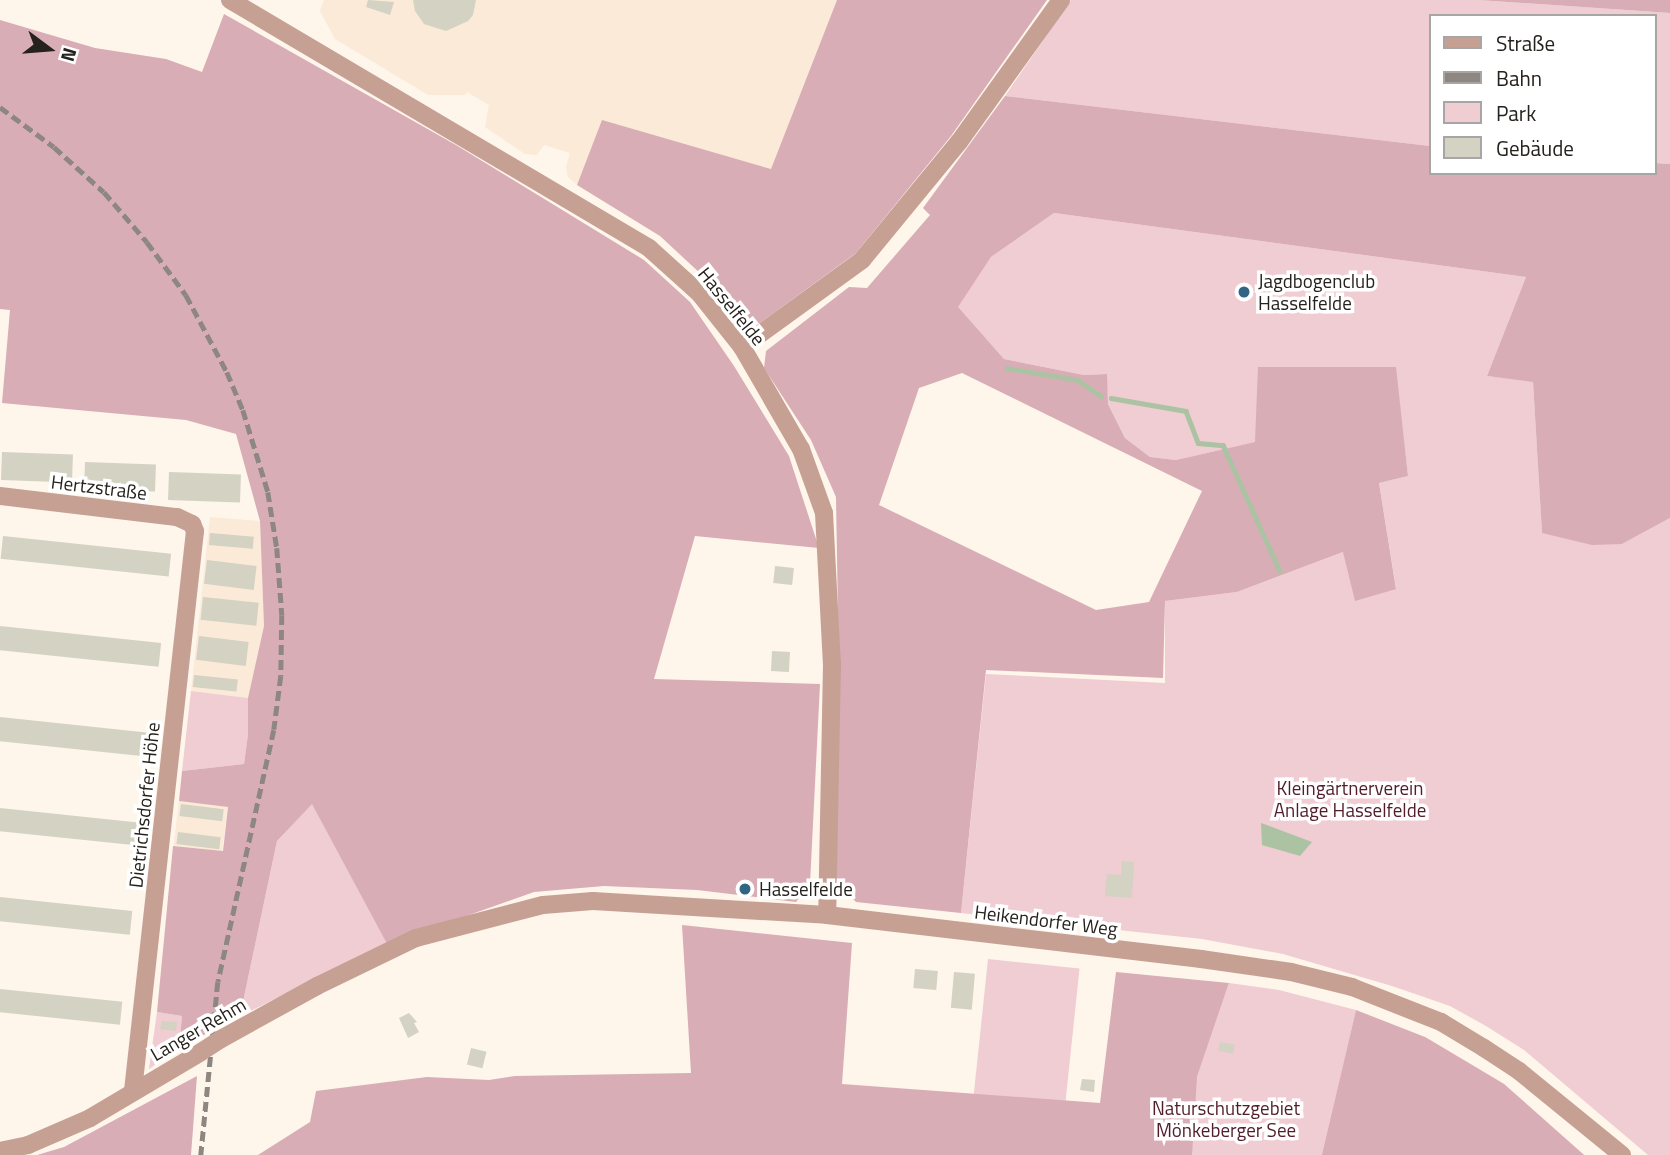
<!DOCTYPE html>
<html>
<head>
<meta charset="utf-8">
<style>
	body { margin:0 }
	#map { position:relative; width:1670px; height:1155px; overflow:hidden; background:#fef5eb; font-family:"Titillium Web",sans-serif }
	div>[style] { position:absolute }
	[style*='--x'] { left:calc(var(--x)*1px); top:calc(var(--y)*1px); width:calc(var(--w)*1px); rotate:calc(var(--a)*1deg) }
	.built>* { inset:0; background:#faead7; transform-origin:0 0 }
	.green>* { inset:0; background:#f0ccd3; transform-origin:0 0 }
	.forest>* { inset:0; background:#d8adb6 }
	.water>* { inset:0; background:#acc3a3 }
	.stream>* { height:4.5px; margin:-2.25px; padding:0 2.25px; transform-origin:2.25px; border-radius:2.25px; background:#acc3a3 }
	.building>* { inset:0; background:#d3d2c3; transform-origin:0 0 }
	.minor>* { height:18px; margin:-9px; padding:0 9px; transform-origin:9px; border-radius:9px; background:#c7a094 }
	.rail>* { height:4.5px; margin-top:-2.25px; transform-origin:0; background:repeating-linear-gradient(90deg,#8e8781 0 10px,transparent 0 15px) }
	.minor-bridge>* { height:18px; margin:-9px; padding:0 9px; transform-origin:9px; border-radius:9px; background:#c7a094 }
	.dots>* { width:19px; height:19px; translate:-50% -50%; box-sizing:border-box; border:4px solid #fff; border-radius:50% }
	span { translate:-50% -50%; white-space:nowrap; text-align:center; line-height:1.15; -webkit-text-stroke:7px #fff; paint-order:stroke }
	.poi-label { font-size:19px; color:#25211d }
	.left { translate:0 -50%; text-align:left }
	.street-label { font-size:19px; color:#25211d }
	.park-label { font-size:19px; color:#511c2c }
	.legend { position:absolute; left:1429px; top:14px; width:228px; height:161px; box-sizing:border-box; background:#fff; border:2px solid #a8a6a5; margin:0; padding:9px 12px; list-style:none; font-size:21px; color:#25211d }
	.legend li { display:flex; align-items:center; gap:14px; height:35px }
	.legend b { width:35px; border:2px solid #a8a6a5 }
	.north { position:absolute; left:14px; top:14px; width:70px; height:70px; -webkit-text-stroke:5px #fff; paint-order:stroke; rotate:106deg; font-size:19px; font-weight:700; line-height:28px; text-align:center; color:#25211d }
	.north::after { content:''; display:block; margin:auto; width:24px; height:32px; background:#25211d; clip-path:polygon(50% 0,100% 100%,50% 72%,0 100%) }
</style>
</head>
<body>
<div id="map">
	<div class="built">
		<div style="clip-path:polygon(324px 0,837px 0,771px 169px,602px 121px,577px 185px,568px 177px,566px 167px,570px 153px,544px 145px,537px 155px,525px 154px,485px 127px,489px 105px,467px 92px,465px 95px,428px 95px,335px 39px,320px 11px)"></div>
		<div style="clip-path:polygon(210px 517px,260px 521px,264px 626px,248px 698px,191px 691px)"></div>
		<div style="left:179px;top:801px;width:49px;height:45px;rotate:7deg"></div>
	</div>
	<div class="green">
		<div style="clip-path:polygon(1071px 0,1478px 0,1670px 13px,1670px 164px,1654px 163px,1654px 16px,1430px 16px,1430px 146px,1005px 96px)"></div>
		<div style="clip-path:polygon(1054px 213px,1526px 277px,1487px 376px,1533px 381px,1542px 533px,1622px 544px,1670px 518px,1670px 1155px,1648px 1155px,1524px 1050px,1486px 1026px,1450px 1006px,1392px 986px,1283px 954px,1202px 939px,961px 913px,986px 674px,1165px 683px,1165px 601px,1237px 592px,1343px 552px,1396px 588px,1379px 483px,1408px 476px,1395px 367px,1256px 442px,1176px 460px,1150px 457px,1125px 438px,1108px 404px,1106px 374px,1084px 375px,1004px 359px,957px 307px,991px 257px)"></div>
		<div style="clip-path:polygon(191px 691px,248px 698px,248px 734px,244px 764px,182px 771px)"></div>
		<div style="clip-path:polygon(312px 803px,387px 944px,240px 1016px,277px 841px)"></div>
		<div style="left:988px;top:959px;width:92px;height:136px;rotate:6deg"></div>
		<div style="clip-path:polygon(1229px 983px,1279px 990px,1356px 1010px,1332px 1114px,1425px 1037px,1504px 1084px,1584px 1155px,786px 1155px,1096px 1114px,1197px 1077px)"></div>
		<div style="clip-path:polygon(157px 1012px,182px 1016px,179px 1048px,149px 1069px)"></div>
	</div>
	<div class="forest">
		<div style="clip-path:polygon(837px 0,1047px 0,951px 136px,856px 253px,760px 323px,739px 320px,716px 288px,660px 236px,577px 185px,602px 120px,771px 169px)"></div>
		<div style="clip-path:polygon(1478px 0,1670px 0,1670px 13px)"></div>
		<div style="clip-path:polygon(224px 14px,456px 145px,644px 260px,690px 302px,734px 366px,789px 456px,819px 548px,695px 536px,654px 679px,820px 684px,810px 884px,796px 902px,697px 890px,604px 886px,534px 892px,387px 944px,312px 804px,277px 841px,240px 1016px,179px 1048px,182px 1016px,157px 1012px,173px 846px,223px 851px,228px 807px,179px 801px,182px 771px,244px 764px,248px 734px,248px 698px,264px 626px,260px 521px,236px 434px,186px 420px,2px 403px,10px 310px,0 309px,0 20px,95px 48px,166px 59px,202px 72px)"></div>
		<div style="clip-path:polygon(evenodd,1005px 96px,1430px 146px,1430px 173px,1654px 173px,1654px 163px,1670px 164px,1670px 518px,1622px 544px,1592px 545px,1542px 533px,1533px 382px,1487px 376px,1526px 277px,1054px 213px,991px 257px,958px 307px,1004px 359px,1084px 375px,1107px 374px,1108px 404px,1125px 438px,1150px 457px,1176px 460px,1255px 442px,1258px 367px,1396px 367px,1408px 476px,1379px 483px,1396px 589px,1355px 601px,1343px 552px,1237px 592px,1165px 601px,1163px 678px,986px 670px,961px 913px,856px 902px,835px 880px,839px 674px,836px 497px,811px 440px,764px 368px,766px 351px,849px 287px,867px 288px,930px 215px,923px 208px,1005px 96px,962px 373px,1202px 491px,1149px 602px,1096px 610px,879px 505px,919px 388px,962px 373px)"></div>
		<div style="clip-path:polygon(682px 925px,852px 943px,842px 1084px,1100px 1103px,1116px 972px,1229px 983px,1197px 1077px,1192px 1155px,258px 1155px,310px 1122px,316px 1091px,427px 1077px,489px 1080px,515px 1076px,691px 1073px)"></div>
		<div style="clip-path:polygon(1356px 1010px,1425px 1037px,1504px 1084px,1584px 1155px,1322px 1155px)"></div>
		<div style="clip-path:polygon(197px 1076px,191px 1155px,37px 1155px,64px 1147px)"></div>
	</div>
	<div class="water">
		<div style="clip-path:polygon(1261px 823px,1312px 842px,1300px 856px,1262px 845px)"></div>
	</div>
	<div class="stream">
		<div style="--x:1007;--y:368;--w:72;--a:9.6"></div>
		<div style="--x:1078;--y:380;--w:28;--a:35"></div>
		<div style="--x:1111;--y:398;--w:76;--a:9.8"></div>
		<div style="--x:1186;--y:411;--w:34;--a:69"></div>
		<div style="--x:1198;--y:443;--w:25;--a:5"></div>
		<div style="--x:1223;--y:445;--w:138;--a:65.7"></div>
	</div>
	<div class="building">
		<div style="clip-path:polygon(368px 0,394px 2px,390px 15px,366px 7px)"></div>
		<div style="clip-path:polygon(413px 0,476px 0,473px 15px,468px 21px,446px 31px,424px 24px,415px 11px)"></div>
		<div style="left:2px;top:452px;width:71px;height:28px;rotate:2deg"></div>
		<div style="left:85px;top:462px;width:71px;height:27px;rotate:2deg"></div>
		<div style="left:169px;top:472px;width:72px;height:28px;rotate:2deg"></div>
		<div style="left:210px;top:533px;width:44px;height:12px;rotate:5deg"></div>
		<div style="left:3px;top:536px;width:169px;height:23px;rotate:6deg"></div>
		<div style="left:207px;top:560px;width:50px;height:24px;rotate:7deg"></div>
		<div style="left:775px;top:566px;width:19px;height:17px;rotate:6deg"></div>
		<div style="left:203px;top:597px;width:56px;height:23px;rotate:6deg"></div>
		<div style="left:0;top:626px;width:162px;height:24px;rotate:6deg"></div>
		<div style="left:199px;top:636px;width:50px;height:24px;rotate:7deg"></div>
		<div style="left:772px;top:651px;width:18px;height:20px;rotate:3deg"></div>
		<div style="left:194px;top:675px;width:44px;height:12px;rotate:6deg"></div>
		<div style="left:0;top:717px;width:152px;height:24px;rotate:6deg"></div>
		<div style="left:181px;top:804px;width:43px;height:12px;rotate:7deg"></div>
		<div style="left:0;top:808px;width:141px;height:23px;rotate:6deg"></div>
		<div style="left:178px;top:832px;width:43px;height:12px;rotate:7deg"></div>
		<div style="clip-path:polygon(1122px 861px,1134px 862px,1132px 898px,1105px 896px,1107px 874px,1121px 875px)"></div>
		<div style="left:0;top:897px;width:133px;height:24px;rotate:6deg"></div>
		<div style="left:915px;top:969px;width:23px;height:19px;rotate:5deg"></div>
		<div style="left:954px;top:972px;width:21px;height:36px;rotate:5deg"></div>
		<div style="left:0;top:989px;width:123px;height:23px;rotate:6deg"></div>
		<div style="clip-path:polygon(409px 1013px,417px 1022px,414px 1023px,419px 1032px,408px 1038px,399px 1018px)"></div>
		<div style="clip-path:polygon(162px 1021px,177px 1022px,176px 1031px,160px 1029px)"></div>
		<div style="left:1220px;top:1042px;width:15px;height:9px;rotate:11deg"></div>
		<div style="left:471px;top:1048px;width:16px;height:17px;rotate:14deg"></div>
		<div style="clip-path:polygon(1082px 1079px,1095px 1080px,1094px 1092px,1080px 1090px)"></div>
	</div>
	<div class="minor">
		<div style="--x:230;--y:0;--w:487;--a:30.6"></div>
		<div style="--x:649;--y:248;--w:67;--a:42"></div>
		<div style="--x:699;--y:293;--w:69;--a:51.5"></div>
		<div style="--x:742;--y:347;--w:118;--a:60"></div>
		<div style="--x:801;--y:449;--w:68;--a:70.2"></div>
		<div style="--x:824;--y:513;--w:151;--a:87"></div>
		<div style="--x:832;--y:664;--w:251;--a:91.1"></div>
		<div style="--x:742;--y:347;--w:148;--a:-35.9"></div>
		<div style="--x:862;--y:260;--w:153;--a:-50.6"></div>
		<div style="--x:959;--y:142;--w:175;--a:-54.3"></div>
		<div style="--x:0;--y:496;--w:178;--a:6.8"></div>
		<div style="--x:177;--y:517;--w:17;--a:25"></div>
		<div style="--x:192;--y:524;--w:8;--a:67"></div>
		<div style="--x:195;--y:531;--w:563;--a:96.32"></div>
		<div style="--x:221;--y:1039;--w:110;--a:-28.9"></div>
		<div style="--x:317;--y:986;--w:110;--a:-25.9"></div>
		<div style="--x:416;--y:938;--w:131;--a:-14.6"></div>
		<div style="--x:543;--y:905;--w:50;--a:-4.6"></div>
		<div style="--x:593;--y:901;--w:234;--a:3.4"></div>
		<div style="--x:827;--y:915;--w:377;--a:6.7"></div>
		<div style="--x:1201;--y:959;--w:91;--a:8.2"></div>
		<div style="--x:1291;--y:972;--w:63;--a:13.8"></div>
		<div style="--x:1352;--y:987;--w:96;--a:21.5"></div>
		<div style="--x:1441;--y:1022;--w:50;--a:31.2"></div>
		<div style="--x:1484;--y:1048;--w:42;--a:33.3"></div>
		<div style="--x:1519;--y:1071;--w:133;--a:39.2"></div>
		<div style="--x:0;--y:1151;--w:29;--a:-12"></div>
		<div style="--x:28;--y:1145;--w:68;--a:-23.5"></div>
		<div style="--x:90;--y:1118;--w:129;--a:-30.7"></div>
	</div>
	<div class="rail">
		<div style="--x:0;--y:107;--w:67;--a:36.5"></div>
		<div style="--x:54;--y:147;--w:67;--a:42"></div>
		<div style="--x:104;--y:192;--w:66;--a:49.3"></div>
		<div style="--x:147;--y:242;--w:66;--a:53.7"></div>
		<div style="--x:186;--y:295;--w:87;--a:62"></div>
		<div style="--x:227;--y:372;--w:41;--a:67.2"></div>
		<div style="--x:243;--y:410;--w:86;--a:73"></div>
		<div style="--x:268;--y:492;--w:57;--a:80.9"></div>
		<div style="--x:277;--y:548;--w:67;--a:85.7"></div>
		<div style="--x:282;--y:615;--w:61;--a:90.9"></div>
		<div style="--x:281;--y:676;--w:54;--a:97.4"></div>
		<div style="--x:274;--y:730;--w:258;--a:102.5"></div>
		<div style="--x:218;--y:982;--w:174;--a:95.6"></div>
	</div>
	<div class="minor-bridge">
		<div style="--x:201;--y:1052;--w:24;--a:-33"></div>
	</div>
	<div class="dots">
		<div style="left:1244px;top:292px;background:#326582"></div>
		<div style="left:745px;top:889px;background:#326582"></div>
	</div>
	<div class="poi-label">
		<span class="left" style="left:1258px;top:292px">Jagdbogenclub<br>Hasselfelde</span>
		<span class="left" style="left:759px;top:889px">Hasselfelde</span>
	</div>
	<div class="street-label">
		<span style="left:732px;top:306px;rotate:51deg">Hasselfelde</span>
		<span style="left:99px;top:487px;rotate:7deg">Hertzstraße</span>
		<span style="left:144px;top:805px;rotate:-84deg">Dietrichsdorfer Höhe</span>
		<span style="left:1046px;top:920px;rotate:7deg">Heikendorfer Weg</span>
		<span style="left:198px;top:1029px;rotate:-30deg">Langer Rehm</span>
	</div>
	<div class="park-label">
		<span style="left:1350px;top:799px">Kleingärtnerverein<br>Anlage Hasselfelde</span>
		<span style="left:1226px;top:1119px">Naturschutzgebiet<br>Mönkeberger See</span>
	</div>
	<ul class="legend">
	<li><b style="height:9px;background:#c7a094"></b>Straße</li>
	<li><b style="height:9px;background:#8e8781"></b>Bahn</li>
	<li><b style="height:19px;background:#f0ccd3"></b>Park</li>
	<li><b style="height:19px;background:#d3d2c3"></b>Gebäude</li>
	</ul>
	<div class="north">N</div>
</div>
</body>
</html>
